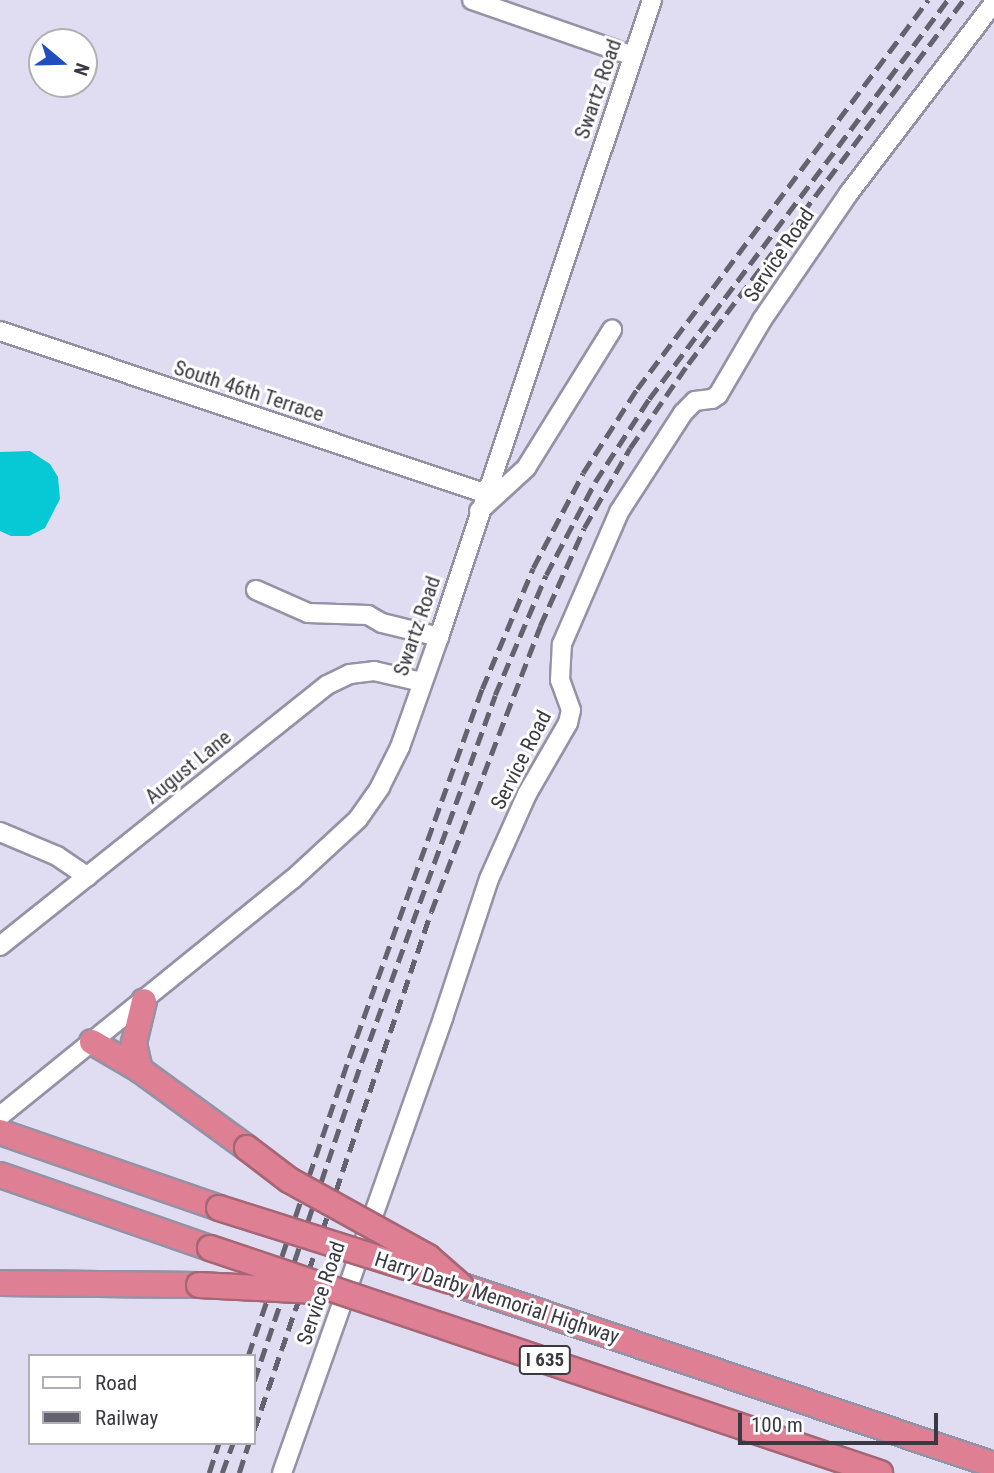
<!DOCTYPE html>
<html>
<head>
<meta charset="utf-8">
<style>
	body { margin:0 }
	#map { position:relative; width:994px; height:1473px; overflow:hidden; background:#e0dcf1; font-family:"Roboto Condensed",sans-serif }
	div>[style] { position:absolute }
	[style*='--x'] { left:calc(var(--x)*1px); top:calc(var(--y)*1px); width:calc(var(--w)*1px); rotate:calc(var(--a)*1deg) }
	.water>* { inset:0; background:#06c9d5 }
	.roads { filter:drop-shadow(2px 0 #9692a5) drop-shadow(-2px 0 #9692a5) drop-shadow(0 2px #9692a5) drop-shadow(0 -2px #9692a5) }
	.minor>* { height:18px; margin:-9px; padding:0 9px; transform-origin:9px; border-radius:9px; background:#fff }
	.highway>* { height:24px; margin:-12px; padding:0 12px; transform-origin:12px; border-radius:12px; background:#de7f93 }
	.rail>* { height:4.5px; margin-top:-2.25px; transform-origin:0; background:repeating-linear-gradient(90deg,#64626e 0 14px,transparent 0 21px) }
	.bridges { filter:drop-shadow(2px 0 #a56676) drop-shadow(-2px 0 #a56676) drop-shadow(0 2px #a56676) drop-shadow(0 -2px #a56676) }
	.highway-bridge>* { height:24px; margin:-12px; padding:0 12px; transform-origin:12px; border-radius:12px; background:#de7f93 }
	span { translate:-50% -50%; white-space:nowrap; text-align:center; line-height:1.15; -webkit-text-stroke:6px #fff; paint-order:stroke }
	.shield-label span { padding:2px 5px; background:#fff; border:2px solid; border-radius:5px; -webkit-text-stroke-width:0 }
	.shield-label { font-size:19px; color:#3a3841; font-weight:700 }
	.street-label { font-size:21px; color:#3a3841 }
	.legend { position:absolute; left:28px; top:1354px; width:228px; height:91px; box-sizing:border-box; background:#fff; border:2px solid #b0afb3; margin:0; padding:9px 12px; list-style:none; font-size:21px; color:#3a3841 }
	.legend li { display:flex; align-items:center; gap:14px; height:35px }
	.legend b { width:35px; border:2px solid #b0afb3 }
	.north { position:absolute; left:28px; top:28px; width:70px; height:70px; box-sizing:border-box; background:#fff; border:2px solid #b0afb3; border-radius:50%; rotate:109deg; font-size:19px; font-weight:700; line-height:28px; text-align:center; color:#3a3841 }
	.north::after { content:''; display:block; margin:auto; width:24px; height:32px; background:#204ebc; clip-path:polygon(50% 0,100% 100%,50% 72%,0 100%) }
	.scale { position:absolute; left:738px; top:1413px; width:200px; height:32px; box-sizing:border-box; border:4px solid #3a3841; border-top:0; padding-left:9px; font-size:21px; line-height:24px; white-space:nowrap; color:#3a3841; -webkit-text-stroke:5px #fff; paint-order:stroke }
</style>
</head>
<body>
<div id="map">
	<div class="water">
		<div style="clip-path:polygon(30px 451px,50px 464px,58px 477px,60px 499px,45px 528px,29px 536px,11px 536px,0 531px,0 452px)"></div>
	</div>
	<div class="roads">
		<div class="minor">
			<div style="--x:472;--y:0;--w:170;--a:19.2"></div>
			<div style="--x:0;--y:331;--w:510;--a:18.51"></div>
			<div style="--x:479;--y:511;--w:64;--a:-42.5"></div>
			<div style="--x:526;--y:468;--w:163;--a:-58.1"></div>
			<div style="--x:256;--y:590;--w:57;--a:23.9"></div>
			<div style="--x:308;--y:613;--w:60;--a:1.9"></div>
			<div style="--x:368;--y:615;--w:16;--a:30"></div>
			<div style="--x:382;--y:623;--w:59;--a:13.8"></div>
			<div style="--x:0;--y:832;--w:62;--a:22.8"></div>
			<div style="--x:57;--y:856;--w:37;--a:34"></div>
			<div style="--x:0;--y:946;--w:418;--a:-38.6"></div>
			<div style="--x:327;--y:685;--w:25;--a:-26"></div>
			<div style="--x:350;--y:674;--w:24;--a:-7"></div>
			<div style="--x:374;--y:671;--w:49;--a:12.9"></div>
			<div style="--x:0;--y:1116;--w:377;--a:-39"></div>
			<div style="--x:293;--y:879;--w:88;--a:-42.7"></div>
			<div style="--x:358;--y:819;--w:39;--a:-55"></div>
			<div style="--x:380;--y:787;--w:45;--a:-63.4"></div>
			<div style="--x:400;--y:747;--w:117;--a:-70.5"></div>
			<div style="--x:439;--y:637;--w:672;--a:-71.51"></div>
			<div style="--x:282;--y:1473;--w:483;--a:-70.5"></div>
			<div style="--x:443;--y:1018;--w:146;--a:-71.7"></div>
			<div style="--x:489;--y:879;--w:93;--a:-65.9"></div>
			<div style="--x:527;--y:794;--w:82;--a:-60"></div>
			<div style="--x:568;--y:723;--w:13;--a:-77"></div>
			<div style="--x:571;--y:710;--w:32;--a:-110"></div>
			<div style="--x:560;--y:680;--w:36;--a:-87"></div>
			<div style="--x:562;--y:644;--w:144;--a:-66.6"></div>
			<div style="--x:619;--y:512;--w:118;--a:-57.1"></div>
			<div style="--x:683;--y:413;--w:17;--a:-45"></div>
			<div style="--x:695;--y:401;--w:17;--a:-7"></div>
			<div style="--x:712;--y:399;--w:7;--a:-34"></div>
			<div style="--x:718;--y:395;--w:87;--a:-59.6"></div>
			<div style="--x:762;--y:320;--w:154;--a:-55.6"></div>
			<div style="--x:849;--y:193;--w:239;--a:-52.7"></div>
		</div>
		<div class="highway">
			<div style="--x:92;--y:1042;--w:56;--a:30.3"></div>
			<div style="--x:140;--y:1070;--w:132;--a:36.1"></div>
			<div style="--x:140;--y:1070;--w:28;--a:-103"></div>
			<div style="--x:134;--y:1043;--w:43;--a:-76.6"></div>
			<div style="--x:0;--y:1132;--w:232;--a:19.1"></div>
			<div style="--x:0;--y:1175;--w:222;--a:19.2"></div>
			<div style="--x:0;--y:1283;--w:199;--a:0.6"></div>
			<div style="--x:460;--y:1285;--w:564;--a:18.63"></div>
		</div>
	</div>
	<div class="rail">
		<div style="--x:248;--y:1356;--w:315;--a:-71.3"></div>
		<div style="--x:349;--y:1058;--w:392;--a:-70.2"></div>
		<div style="--x:482;--y:689;--w:131;--a:-67.1"></div>
		<div style="--x:533;--y:568;--w:107;--a:-62.2"></div>
		<div style="--x:583;--y:473;--w:100;--a:-57.3"></div>
		<div style="--x:637;--y:389;--w:486;--a:-53.2"></div>
		<div style="--x:254;--y:1381;--w:338;--a:-71.4"></div>
		<div style="--x:362;--y:1061;--w:389;--a:-70"></div>
		<div style="--x:495;--y:695;--w:130;--a:-67"></div>
		<div style="--x:546;--y:575;--w:105;--a:-62.2"></div>
		<div style="--x:595;--y:482;--w:99;--a:-57"></div>
		<div style="--x:649;--y:399;--w:498;--a:-53.2"></div>
		<div style="--x:254;--y:1430;--w:547;--a:-71.13"></div>
		<div style="--x:431;--y:912;--w:306;--a:-69.1"></div>
		<div style="--x:540;--y:626;--w:107;--a:-65.8"></div>
		<div style="--x:584;--y:528;--w:92;--a:-60.1"></div>
		<div style="--x:630;--y:448;--w:102;--a:-55.4"></div>
		<div style="--x:688;--y:364;--w:456;--a:-52.9"></div>
		<div style="--x:209;--y:1473;--w:32;--a:-72"></div>
		<div style="--x:222;--y:1473;--w:32;--a:-70"></div>
		<div style="--x:239;--y:1473;--w:32;--a:-72"></div>
	</div>
	<div class="bridges">
		<div class="highway-bridge">
			<div style="--x:247;--y:1148;--w:53;--a:37.3"></div>
			<div style="--x:289;--y:1180;--w:159;--a:29"></div>
			<div style="--x:428;--y:1257;--w:43;--a:41.2"></div>
			<div style="--x:219;--y:1208;--w:242;--a:17.5"></div>
			<div style="--x:210;--y:1248;--w:707;--a:18.56"></div>
			<div style="--x:199;--y:1285;--w:118;--a:2.9"></div>
		</div>
	</div>
	<div class="shield-label">
		<span style="left:545px;top:1360px">I 635</span>
	</div>
	<div class="street-label">
		<span style="left:598px;top:89px;rotate:-71deg">Swartz Road</span>
		<span style="left:779px;top:255px;rotate:-56deg">Service Road</span>
		<span style="left:249px;top:391px;rotate:18deg">South 46th Terrace</span>
		<span style="left:417px;top:626px;rotate:-71deg">Swartz Road</span>
		<span style="left:521px;top:760px;rotate:-63deg">Service Road</span>
		<span style="left:188px;top:767px;rotate:-39deg">August Lane</span>
		<span style="left:321px;top:1293px;rotate:-71deg">Service Road</span>
		<span style="left:497px;top:1298px;rotate:18deg">Harry Darby Memorial Highway</span>
	</div>
	<ul class="legend">
	<li><b style="height:9px;background:#fff"></b>Road</li>
	<li><b style="height:9px;background:#64626e"></b>Railway</li>
	</ul>
	<div class="north">N</div>
	<div class="scale">100 m</div>
</div>
</body>
</html>
